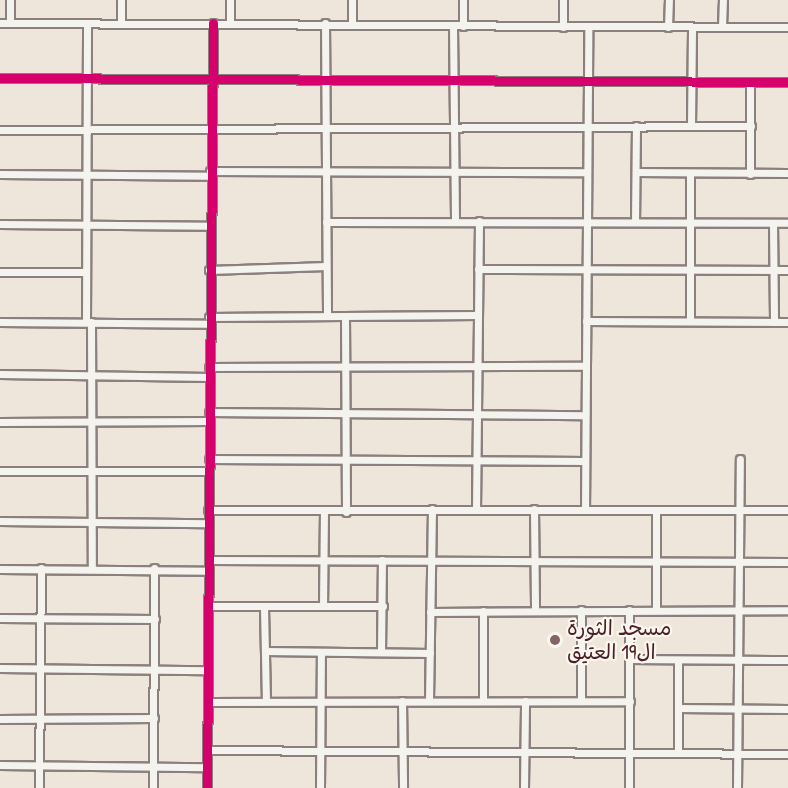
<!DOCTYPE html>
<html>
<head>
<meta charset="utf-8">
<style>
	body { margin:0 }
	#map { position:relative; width:788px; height:788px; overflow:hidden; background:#eee5db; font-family:"Patrick Hand","Playpen Sans Arabic",sans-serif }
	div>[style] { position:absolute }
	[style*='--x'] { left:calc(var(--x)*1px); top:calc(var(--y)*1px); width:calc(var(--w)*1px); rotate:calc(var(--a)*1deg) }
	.roads { filter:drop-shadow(2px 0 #8c807e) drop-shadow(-2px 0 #8c807e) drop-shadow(0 2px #8c807e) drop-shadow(0 -2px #8c807e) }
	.minor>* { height:7px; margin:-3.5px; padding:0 3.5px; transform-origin:3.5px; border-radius:3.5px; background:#f5f3ee }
	.cycleway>* { height:9px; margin:-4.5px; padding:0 4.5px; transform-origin:4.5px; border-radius:4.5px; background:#d6006c }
	.dots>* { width:16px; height:16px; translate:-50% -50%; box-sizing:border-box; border:3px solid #fbf7ec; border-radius:50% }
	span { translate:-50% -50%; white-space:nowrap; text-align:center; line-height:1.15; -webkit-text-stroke:4.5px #fbf7ec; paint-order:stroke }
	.poi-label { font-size:21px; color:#4a1f2b }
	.left { translate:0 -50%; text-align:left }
</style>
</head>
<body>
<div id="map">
	<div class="roads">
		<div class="minor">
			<div style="--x:0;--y:23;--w:788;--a:0.29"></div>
			<div style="--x:10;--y:23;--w:23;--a:-90"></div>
			<div style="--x:230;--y:23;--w:23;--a:-90"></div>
			<div style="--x:325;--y:23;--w:293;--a:89.6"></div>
			<div style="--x:121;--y:24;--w:24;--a:-90"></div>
			<div style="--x:352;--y:24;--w:24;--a:-90"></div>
			<div style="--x:453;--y:26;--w:195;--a:89.4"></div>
			<div style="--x:463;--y:26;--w:26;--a:-90"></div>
			<div style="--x:563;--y:27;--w:27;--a:-90"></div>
			<div style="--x:668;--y:27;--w:27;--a:-88"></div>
			<div style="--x:722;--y:27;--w:27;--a:-88"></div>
			<div style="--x:0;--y:78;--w:788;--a:0.29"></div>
			<div style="--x:750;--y:82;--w:92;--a:90"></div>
			<div style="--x:691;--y:126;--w:99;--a:-89.4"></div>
			<div style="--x:0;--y:130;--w:751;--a:-0.31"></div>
			<div style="--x:210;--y:171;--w:376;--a:0.2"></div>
			<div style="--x:636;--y:172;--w:152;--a:0.4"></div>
			<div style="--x:0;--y:174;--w:210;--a:0.5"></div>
			<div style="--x:326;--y:222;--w:462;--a:0.1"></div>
			<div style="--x:635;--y:222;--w:96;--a:-89.4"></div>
			<div style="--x:773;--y:223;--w:99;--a:89.4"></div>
			<div style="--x:0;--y:224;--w:209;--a:0.5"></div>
			<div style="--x:478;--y:269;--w:310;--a:0.2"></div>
			<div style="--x:209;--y:270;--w:117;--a:-2"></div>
			<div style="--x:0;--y:272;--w:86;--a:0"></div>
			<div style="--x:345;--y:316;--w:196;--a:89.7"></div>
			<div style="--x:209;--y:317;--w:269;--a:-0.4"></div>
			<div style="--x:586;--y:321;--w:202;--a:0.3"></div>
			<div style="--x:690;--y:321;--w:148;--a:-90"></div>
			<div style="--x:0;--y:322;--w:209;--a:0.5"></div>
			<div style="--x:86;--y:322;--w:299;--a:-89.8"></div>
			<div style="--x:91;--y:322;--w:246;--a:89.8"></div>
			<div style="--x:209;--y:367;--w:376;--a:-0.2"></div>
			<div style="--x:0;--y:374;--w:210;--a:0.8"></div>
			<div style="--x:209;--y:412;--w:376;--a:0.5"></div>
			<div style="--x:0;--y:422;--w:209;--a:-0.3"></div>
			<div style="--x:209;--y:459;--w:376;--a:0.3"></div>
			<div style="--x:0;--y:471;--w:208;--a:0"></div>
			<div style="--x:476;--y:509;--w:288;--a:-89.4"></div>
			<div style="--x:534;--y:509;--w:102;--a:89.4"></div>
			<div style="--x:208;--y:510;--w:580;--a:0"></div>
			<div style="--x:585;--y:510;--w:483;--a:-89.6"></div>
			<div style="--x:656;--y:510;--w:100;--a:90"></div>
			<div style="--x:0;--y:521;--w:208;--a:0.6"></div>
			<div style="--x:209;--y:560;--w:579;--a:0.2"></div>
			<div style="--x:0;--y:569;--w:209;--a:0.5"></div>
			<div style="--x:209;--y:606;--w:174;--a:0"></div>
			<div style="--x:323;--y:606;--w:94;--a:-89.4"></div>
			<div style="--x:264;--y:607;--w:94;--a:88.8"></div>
			<div style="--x:629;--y:610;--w:178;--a:90"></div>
			<div style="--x:430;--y:612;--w:358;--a:-0.3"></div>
			<div style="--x:0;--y:618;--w:155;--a:0.4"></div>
			<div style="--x:265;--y:651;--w:165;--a:0.7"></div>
			<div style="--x:381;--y:652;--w:92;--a:-89.4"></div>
			<div style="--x:629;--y:659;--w:159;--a:0.4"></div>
			<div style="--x:678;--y:660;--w:48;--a:90"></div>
			<div style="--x:678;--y:708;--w:110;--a:0.5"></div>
			<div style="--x:0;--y:668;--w:208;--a:0.6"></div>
			<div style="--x:429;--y:700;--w:191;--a:-89.1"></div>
			<div style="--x:483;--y:700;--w:89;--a:-90"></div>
			<div style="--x:402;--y:701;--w:87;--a:89.3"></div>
			<div style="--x:581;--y:701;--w:91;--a:-90"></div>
			<div style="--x:208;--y:702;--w:422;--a:-0.1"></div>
			<div style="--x:678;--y:708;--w:45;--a:90"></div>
			<div style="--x:0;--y:719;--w:154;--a:-0.4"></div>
			<div style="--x:207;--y:750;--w:581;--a:0.39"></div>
			<div style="--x:0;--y:765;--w:207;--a:0.6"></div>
			<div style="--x:39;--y:788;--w:220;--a:-89.5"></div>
			<div style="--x:153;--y:788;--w:220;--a:-89.7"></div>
			<div style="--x:207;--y:788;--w:765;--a:-89.55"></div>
			<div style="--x:320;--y:788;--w:136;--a:-89.6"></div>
			<div style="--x:524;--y:788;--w:87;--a:-89.3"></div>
			<div style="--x:737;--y:788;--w:329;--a:-89.5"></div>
		</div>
	</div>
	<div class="cycleway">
		<div style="--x:0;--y:78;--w:788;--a:0.29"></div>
		<div style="--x:207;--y:788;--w:765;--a:-89.55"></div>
	</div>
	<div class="dots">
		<div style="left:555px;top:640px;background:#836469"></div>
	</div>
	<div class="poi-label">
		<span class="left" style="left:567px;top:640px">مسجد الثورة<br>ال19 العتيق</span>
	</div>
</div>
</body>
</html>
